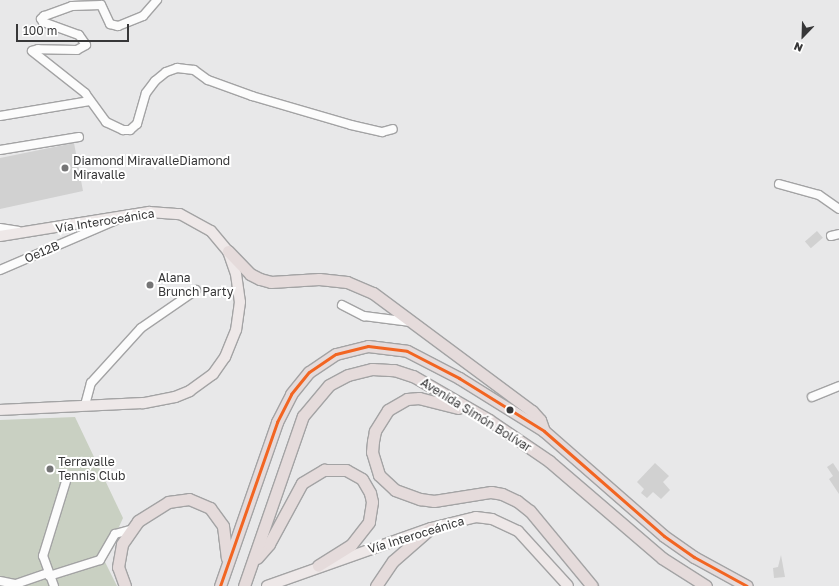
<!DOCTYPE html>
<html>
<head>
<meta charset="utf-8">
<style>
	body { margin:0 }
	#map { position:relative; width:839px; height:586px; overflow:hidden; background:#e8e8e9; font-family:"Golos Text",sans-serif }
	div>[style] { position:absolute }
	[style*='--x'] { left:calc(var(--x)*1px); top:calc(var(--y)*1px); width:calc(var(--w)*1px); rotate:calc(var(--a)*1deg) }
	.green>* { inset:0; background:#c9d0c2 }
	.building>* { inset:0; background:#d1d1d1; transform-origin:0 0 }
	.roads { filter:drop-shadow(1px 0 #a3a3a4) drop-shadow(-1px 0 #a3a3a4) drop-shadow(0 1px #a3a3a4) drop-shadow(0 -1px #a3a3a4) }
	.minor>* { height:8px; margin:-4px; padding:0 4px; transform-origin:4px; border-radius:4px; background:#fcfcfc }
	.major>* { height:10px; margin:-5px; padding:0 5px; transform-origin:5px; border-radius:5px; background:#eee8e8 }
	.highway>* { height:11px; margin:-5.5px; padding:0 5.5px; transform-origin:5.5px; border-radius:5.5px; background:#e5dbdb }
	.bus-1>* { height:3px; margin:-1.5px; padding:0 1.5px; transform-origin:1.5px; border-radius:1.5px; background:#f26522 }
	.dots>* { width:11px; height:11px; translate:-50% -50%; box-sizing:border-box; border:2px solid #fff; border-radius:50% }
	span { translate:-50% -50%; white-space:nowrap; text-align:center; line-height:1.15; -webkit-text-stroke:4px #fff; paint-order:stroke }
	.poi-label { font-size:12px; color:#373738 }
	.left { translate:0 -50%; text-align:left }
	.street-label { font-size:12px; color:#373738 }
	.north { position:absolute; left:783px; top:16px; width:40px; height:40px; -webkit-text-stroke:3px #fff; paint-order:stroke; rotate:203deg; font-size:11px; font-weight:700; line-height:16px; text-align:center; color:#373738 }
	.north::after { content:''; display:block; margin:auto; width:14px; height:18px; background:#373738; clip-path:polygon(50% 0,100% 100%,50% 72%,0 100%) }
	.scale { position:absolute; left:16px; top:24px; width:113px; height:18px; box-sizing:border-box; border:2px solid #373738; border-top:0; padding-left:5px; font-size:12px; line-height:14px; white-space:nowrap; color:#373738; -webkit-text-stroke:3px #fff; paint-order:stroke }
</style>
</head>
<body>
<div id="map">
	<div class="green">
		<div style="clip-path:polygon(75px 417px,123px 518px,104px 560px,117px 586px,0 586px,0 420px)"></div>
	</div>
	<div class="building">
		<div style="clip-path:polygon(74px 143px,83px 191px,0 209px,0 158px)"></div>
		<div style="left:817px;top:231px;width:9px;height:16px;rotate:49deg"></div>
		<div style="clip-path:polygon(655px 463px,669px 476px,663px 482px,670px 490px,661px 499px,653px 492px,647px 498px,641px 493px,644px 489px,637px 482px)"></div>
		<div style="clip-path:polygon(833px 463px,839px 472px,839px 494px,829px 479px,833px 476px,827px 467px)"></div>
		<div style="clip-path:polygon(781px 555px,785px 577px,774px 578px,773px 568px,778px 567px)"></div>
	</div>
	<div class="roads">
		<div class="minor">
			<div style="--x:157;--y:0;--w:21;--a:131"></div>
			<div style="--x:143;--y:16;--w:27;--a:158"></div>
			<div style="--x:118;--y:26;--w:8;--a:-166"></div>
			<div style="--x:110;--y:24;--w:21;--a:-115"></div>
			<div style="--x:101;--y:5;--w:29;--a:178"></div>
			<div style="--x:72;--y:6;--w:30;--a:160"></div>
			<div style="--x:44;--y:16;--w:4;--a:135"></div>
			<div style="--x:41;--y:19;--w:4;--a:56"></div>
			<div style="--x:43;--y:22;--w:38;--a:20"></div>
			<div style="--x:79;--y:35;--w:12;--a:55"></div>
			<div style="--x:86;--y:45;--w:10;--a:151"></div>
			<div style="--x:77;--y:50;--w:39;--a:-179"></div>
			<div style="--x:38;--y:49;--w:6;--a:162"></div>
			<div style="--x:32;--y:51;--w:68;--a:38.4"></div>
			<div style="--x:85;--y:93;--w:36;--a:54"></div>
			<div style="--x:106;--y:122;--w:19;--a:25"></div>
			<div style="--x:123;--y:130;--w:7;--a:0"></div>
			<div style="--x:130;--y:130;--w:9;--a:-41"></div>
			<div style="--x:137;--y:124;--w:32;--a:-74"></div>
			<div style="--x:146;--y:93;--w:15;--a:-53"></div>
			<div style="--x:155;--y:81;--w:14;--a:-39"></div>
			<div style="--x:166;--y:72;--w:12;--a:-20"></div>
			<div style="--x:177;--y:68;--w:17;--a:7"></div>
			<div style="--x:194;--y:70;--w:17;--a:36"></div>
			<div style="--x:208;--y:80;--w:47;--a:20"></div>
			<div style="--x:252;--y:96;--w:103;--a:16.3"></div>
			<div style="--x:351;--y:125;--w:32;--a:13"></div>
			<div style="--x:382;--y:132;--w:11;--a:-15"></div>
			<div style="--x:0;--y:116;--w:91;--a:-9.5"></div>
			<div style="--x:0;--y:150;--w:80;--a:-9.3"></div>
			<div style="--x:779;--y:184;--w:41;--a:15.4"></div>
			<div style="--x:819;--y:195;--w:24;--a:35"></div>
			<div style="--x:0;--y:228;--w:18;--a:9"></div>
			<div style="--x:831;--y:236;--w:8;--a:-14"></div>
			<div style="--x:0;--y:270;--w:129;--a:-23.2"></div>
			<div style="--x:342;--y:305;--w:25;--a:27"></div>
			<div style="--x:364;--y:316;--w:47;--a:7.3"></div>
			<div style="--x:812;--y:397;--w:29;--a:-22"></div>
			<div style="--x:85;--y:405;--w:23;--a:-75"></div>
			<div style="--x:91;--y:383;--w:74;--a:-47.7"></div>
			<div style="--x:141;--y:328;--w:67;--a:-34.6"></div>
			<div style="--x:49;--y:576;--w:53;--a:-17.4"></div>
			<div style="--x:100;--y:560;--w:30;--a:-60"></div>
			<div style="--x:115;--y:534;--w:16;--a:-15"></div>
			<div style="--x:0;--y:581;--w:15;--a:11"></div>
			<div style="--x:10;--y:586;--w:40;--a:-18.9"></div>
			<div style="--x:54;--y:586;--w:32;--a:-110"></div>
			<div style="--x:43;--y:556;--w:82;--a:-72.9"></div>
		</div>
		<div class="major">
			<div style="--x:0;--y:236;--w:151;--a:-9.2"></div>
			<div style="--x:149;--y:212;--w:31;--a:4"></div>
			<div style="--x:180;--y:214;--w:35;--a:29"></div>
			<div style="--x:211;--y:231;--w:26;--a:50"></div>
			<div style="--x:228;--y:251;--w:24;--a:71"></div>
			<div style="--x:236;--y:274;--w:28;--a:82"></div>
			<div style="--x:240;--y:302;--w:28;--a:98"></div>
			<div style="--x:236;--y:330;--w:29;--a:112"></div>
			<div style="--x:225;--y:357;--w:21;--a:125"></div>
			<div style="--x:213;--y:374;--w:29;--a:144"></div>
			<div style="--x:190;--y:391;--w:16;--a:158"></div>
			<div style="--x:175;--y:397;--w:33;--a:169"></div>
			<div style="--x:143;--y:403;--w:143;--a:177.2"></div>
			<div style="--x:267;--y:586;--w:174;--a:-19.5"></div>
			<div style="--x:431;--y:528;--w:46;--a:-13.7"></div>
			<div style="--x:476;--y:517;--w:16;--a:7"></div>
			<div style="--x:492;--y:519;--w:29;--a:25"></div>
			<div style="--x:518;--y:531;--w:74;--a:47.7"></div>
		</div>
		<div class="highway">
			<div style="--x:228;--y:251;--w:32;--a:46"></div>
			<div style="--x:250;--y:274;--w:11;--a:27"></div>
			<div style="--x:260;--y:279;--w:11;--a:15"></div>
			<div style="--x:271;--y:282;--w:48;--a:-3.6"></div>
			<div style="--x:319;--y:279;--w:28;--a:6"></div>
			<div style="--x:347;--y:282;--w:28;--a:23"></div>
			<div style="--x:373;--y:293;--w:198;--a:36.6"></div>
			<div style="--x:532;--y:411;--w:12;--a:48"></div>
			<div style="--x:540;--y:420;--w:12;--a:70"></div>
			<div style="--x:458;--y:408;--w:40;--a:-165.6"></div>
			<div style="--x:419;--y:398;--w:12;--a:175"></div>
			<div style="--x:407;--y:399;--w:22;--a:150"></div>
			<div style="--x:388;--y:410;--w:25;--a:122"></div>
			<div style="--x:375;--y:431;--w:10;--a:101"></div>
			<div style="--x:373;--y:441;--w:11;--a:95"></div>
			<div style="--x:372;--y:452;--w:24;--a:73"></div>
			<div style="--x:379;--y:475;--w:22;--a:43"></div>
			<div style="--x:395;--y:490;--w:27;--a:20"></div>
			<div style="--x:420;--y:499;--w:14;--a:8"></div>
			<div style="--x:434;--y:501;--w:58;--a:-9"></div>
			<div style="--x:491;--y:492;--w:11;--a:10"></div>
			<div style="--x:502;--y:494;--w:17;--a:25"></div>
			<div style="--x:517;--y:501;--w:16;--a:38"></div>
			<div style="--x:530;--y:511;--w:97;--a:50.4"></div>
			<div style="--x:257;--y:558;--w:18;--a:-49"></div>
			<div style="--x:269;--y:544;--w:69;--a:-61.6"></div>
			<div style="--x:302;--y:483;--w:26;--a:-31"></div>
			<div style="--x:324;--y:470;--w:22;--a:0"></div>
			<div style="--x:346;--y:470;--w:18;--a:29"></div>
			<div style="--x:362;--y:479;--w:16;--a:60"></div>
			<div style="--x:370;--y:493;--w:9;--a:77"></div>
			<div style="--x:372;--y:502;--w:20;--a:99"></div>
			<div style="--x:369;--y:522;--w:29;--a:128"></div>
			<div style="--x:351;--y:545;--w:39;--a:148"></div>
			<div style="--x:125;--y:586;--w:20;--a:-110"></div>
			<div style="--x:118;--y:567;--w:23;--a:-80"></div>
			<div style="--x:122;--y:544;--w:28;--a:-55"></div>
			<div style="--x:138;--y:521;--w:36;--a:-32"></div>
			<div style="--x:168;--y:502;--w:21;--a:-8"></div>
			<div style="--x:189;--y:499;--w:23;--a:23"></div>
			<div style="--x:210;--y:508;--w:22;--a:54"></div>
			<div style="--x:223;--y:526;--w:32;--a:83"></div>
			<div style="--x:220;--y:586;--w:174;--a:-70.8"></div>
			<div style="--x:277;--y:422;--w:31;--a:-63"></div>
			<div style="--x:291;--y:394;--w:28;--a:-51"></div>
			<div style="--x:309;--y:372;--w:32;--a:-34"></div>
			<div style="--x:336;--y:354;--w:33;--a:-14"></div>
			<div style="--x:368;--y:346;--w:39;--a:7"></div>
			<div style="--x:407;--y:351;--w:59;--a:27.4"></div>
			<div style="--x:459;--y:378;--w:100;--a:31.9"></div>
			<div style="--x:544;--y:431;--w:159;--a:41.2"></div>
			<div style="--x:664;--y:536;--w:37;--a:35"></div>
			<div style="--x:694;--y:557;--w:60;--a:28.7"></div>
			<div style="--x:244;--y:586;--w:180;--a:-70.9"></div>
			<div style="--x:303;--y:416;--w:40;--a:-50"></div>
			<div style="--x:329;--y:385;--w:21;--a:-28"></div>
			<div style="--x:348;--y:375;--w:25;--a:-14"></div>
			<div style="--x:372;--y:369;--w:22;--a:3"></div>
			<div style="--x:394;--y:370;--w:20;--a:18"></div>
			<div style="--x:413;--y:376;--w:88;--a:30.1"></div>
			<div style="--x:489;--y:420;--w:73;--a:34.3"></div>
			<div style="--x:549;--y:461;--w:149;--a:40.6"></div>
			<div style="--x:662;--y:558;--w:52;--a:32.5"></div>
			<div style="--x:376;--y:586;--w:30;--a:-56"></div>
			<div style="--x:393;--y:561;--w:50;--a:-41"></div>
		</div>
	</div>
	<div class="bus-1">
		<div style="--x:220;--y:586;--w:174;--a:-70.8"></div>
		<div style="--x:277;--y:422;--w:31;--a:-63"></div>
		<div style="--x:291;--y:394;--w:28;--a:-51"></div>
		<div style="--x:309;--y:372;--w:32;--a:-34"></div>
		<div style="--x:336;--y:354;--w:33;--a:-14"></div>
		<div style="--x:368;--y:346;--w:39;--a:7"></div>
		<div style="--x:407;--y:351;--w:59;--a:27.4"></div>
		<div style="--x:459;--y:378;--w:100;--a:31.9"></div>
		<div style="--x:544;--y:431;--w:159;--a:41.2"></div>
		<div style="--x:664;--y:536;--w:37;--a:35"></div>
		<div style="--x:694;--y:557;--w:60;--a:28.7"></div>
	</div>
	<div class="dots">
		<div style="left:65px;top:168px;background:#757576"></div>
		<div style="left:150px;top:285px;background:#757576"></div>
		<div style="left:510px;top:410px;background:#373738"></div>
		<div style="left:50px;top:469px;background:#757576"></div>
	</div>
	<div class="poi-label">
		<span class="left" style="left:73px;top:168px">Diamond MiravalleDiamond<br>Miravalle</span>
		<span class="left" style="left:158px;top:285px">Alana<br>Brunch Party</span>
		<span class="left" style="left:58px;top:469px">Terravalle<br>Tennis Club</span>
	</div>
	<div class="street-label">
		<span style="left:105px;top:221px;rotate:-9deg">Vía Interoceánica</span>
		<span style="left:42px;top:252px;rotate:-23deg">Oe12B</span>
		<span style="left:476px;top:415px;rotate:32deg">Avenida Simón Bolívar</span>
		<span style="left:416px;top:535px;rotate:-17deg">Vía Interoceánica</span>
	</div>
	<div class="north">N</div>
	<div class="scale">100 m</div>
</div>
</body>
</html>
